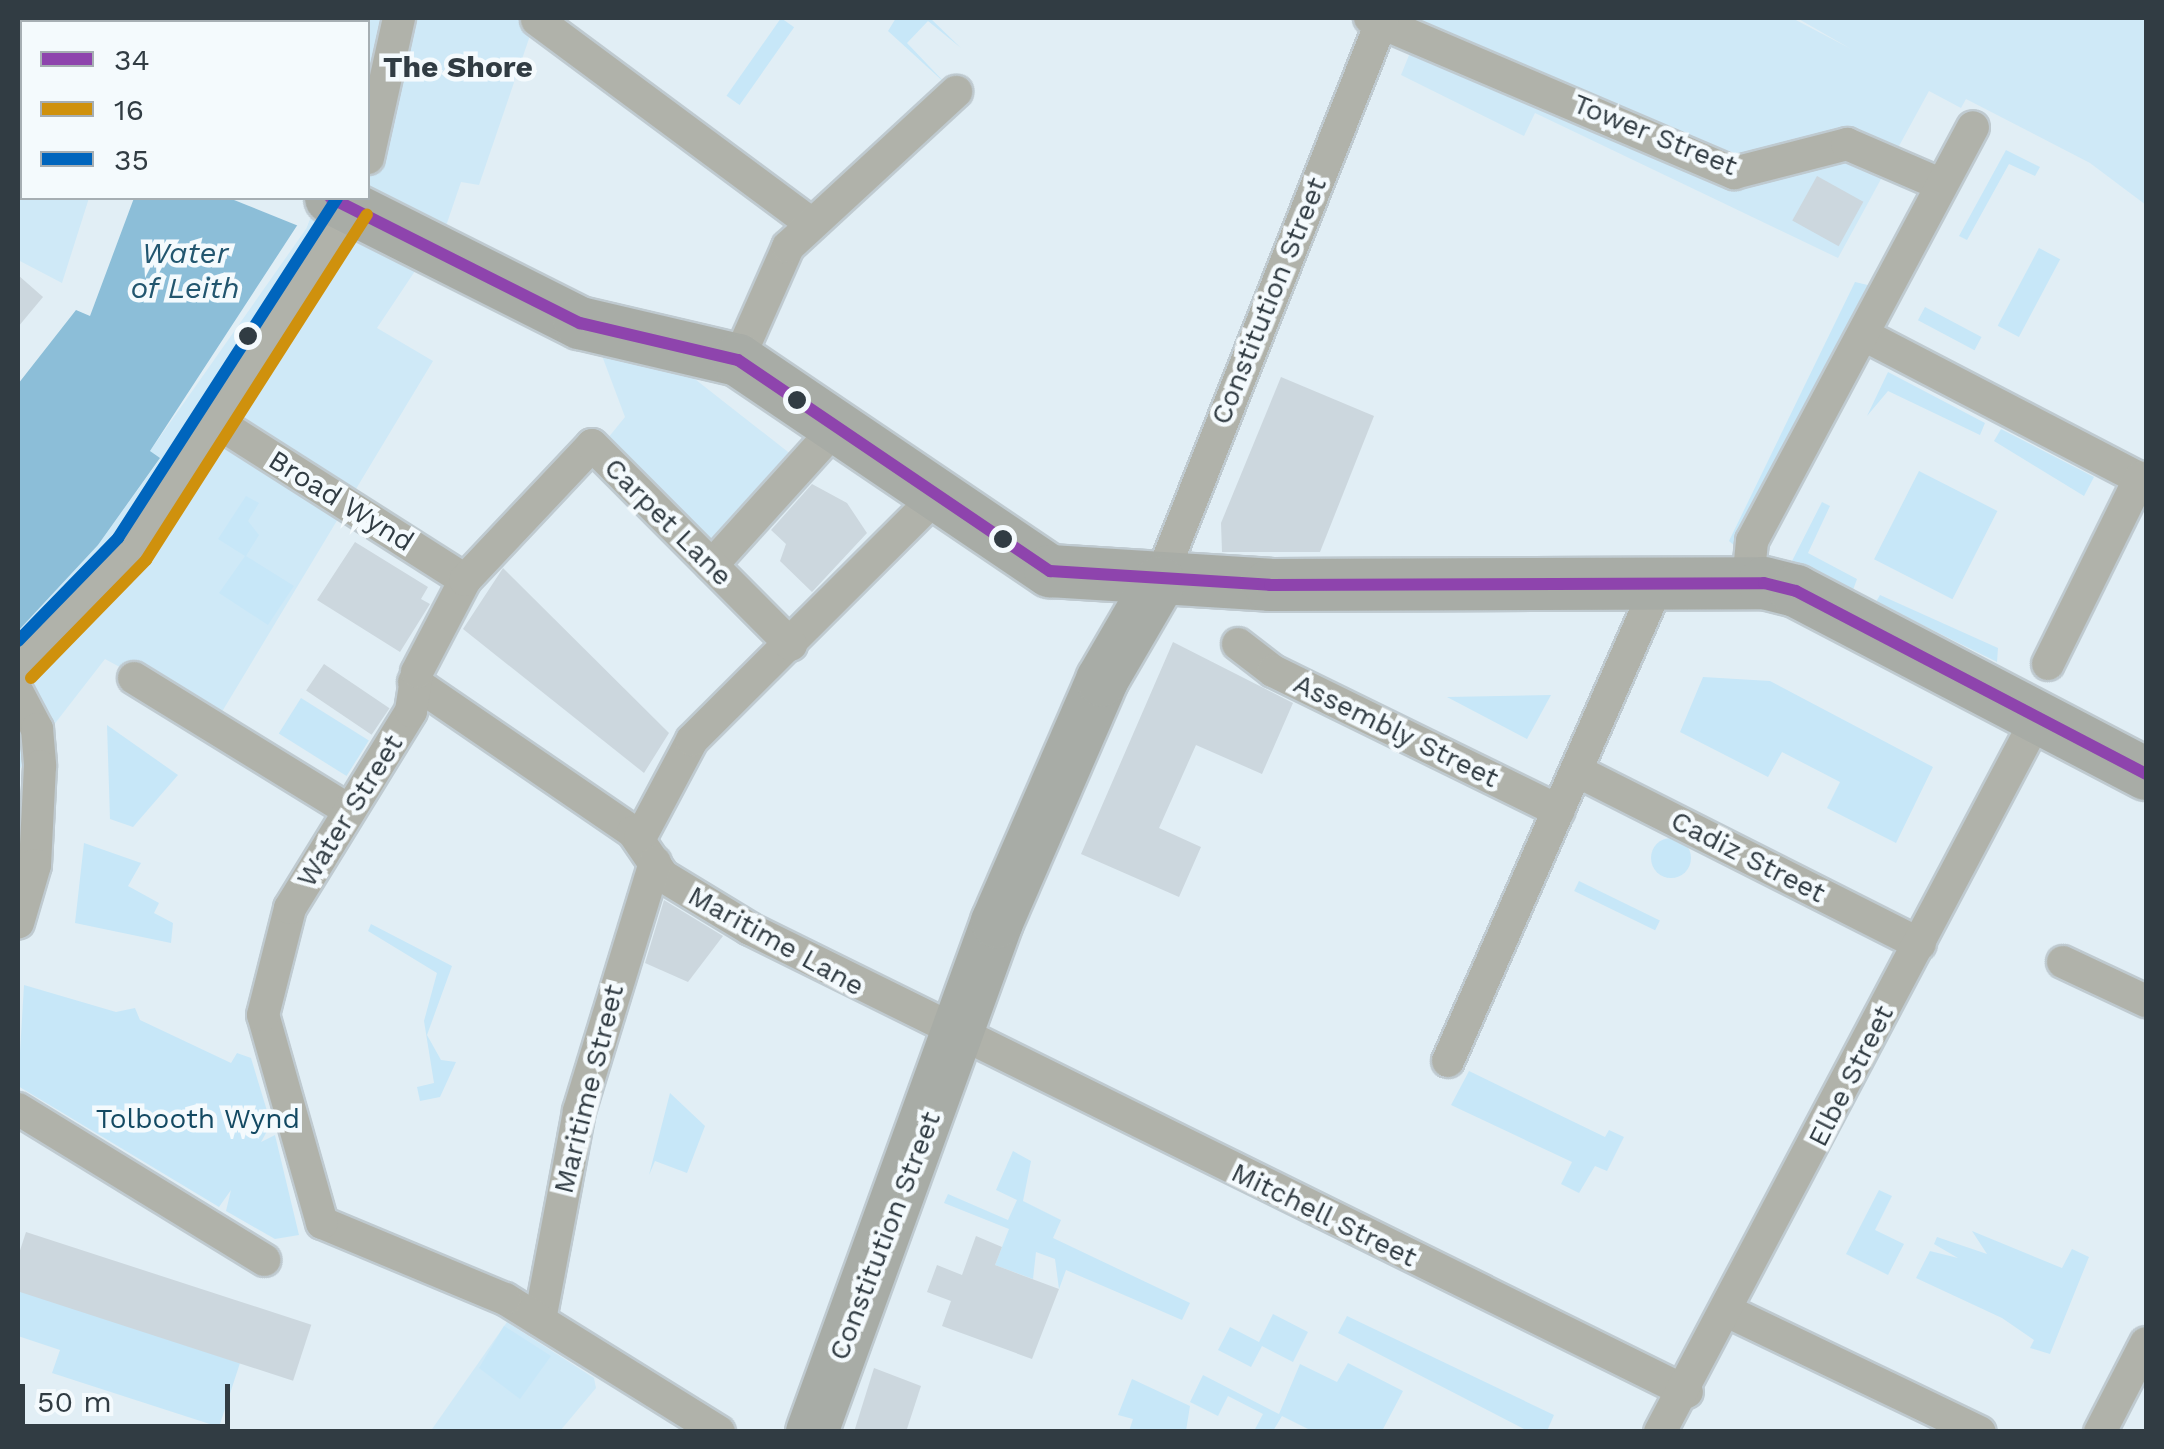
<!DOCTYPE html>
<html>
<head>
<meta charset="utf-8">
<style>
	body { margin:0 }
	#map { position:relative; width:2164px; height:1449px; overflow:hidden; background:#e1eef5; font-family:"Work Sans",sans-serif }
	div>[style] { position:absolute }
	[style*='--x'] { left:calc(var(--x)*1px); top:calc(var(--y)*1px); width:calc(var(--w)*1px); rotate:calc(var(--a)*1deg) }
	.built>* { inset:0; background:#cfe9f7 }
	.green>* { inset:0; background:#c7e7f8; transform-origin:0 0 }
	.round { border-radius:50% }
	.water>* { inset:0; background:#8cbed8 }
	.pier>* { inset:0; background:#e1eef5 }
	.building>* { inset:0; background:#ccd7de; transform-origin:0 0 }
	.roads { filter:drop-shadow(2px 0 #bfcad0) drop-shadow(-2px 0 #bfcad0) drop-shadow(0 2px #bfcad0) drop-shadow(0 -2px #bfcad0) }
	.street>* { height:32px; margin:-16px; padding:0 16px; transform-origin:16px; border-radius:16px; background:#b0b2aa }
	.primary>* { height:52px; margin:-26px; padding:0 26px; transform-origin:26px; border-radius:26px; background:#a8aca6 }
	.bus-1>* { height:12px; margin:-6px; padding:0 6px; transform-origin:6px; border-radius:6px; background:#8e44ad }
	.bus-2>* { height:12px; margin:-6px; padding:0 6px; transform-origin:6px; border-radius:6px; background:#cf910d }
	.bus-3>* { height:12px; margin:-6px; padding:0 6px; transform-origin:6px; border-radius:6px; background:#0065bd }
	.dots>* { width:28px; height:28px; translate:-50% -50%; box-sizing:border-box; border:5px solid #f4fafd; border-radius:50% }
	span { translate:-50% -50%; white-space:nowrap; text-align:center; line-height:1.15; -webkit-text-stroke:9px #f4fafd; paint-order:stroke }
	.street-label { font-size:28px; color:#313c43 }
	.park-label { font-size:28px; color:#134962 }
	.neighbourhood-label { font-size:30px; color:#313c43; font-weight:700 }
	.water-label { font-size:30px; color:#22566f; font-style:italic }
	.frame { position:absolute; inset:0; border:20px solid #313c43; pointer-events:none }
	.legend { position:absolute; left:20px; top:20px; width:350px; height:180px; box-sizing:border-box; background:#f4fafd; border:2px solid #a6aeb3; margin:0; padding:12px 18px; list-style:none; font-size:30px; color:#313c43 }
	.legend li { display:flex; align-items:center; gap:20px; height:50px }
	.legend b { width:50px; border:2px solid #a6aeb3 }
	.scale { position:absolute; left:20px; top:1384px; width:210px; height:45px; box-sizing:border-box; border:5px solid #313c43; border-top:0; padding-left:12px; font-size:30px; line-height:35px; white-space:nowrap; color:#313c43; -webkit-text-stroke:8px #f4fafd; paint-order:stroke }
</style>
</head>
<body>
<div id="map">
	<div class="built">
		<div style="clip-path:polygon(353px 18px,536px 18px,479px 185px,461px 182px,447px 223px,377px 328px,433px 361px,217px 720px,105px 659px,18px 771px,18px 631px,98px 545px,160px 459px,150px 451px,306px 229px,318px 198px,368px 198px,368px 22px)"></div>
		<div style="clip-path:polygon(1424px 18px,1792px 18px,1851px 49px,1797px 18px,2146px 18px,2146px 205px,2090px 163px,1966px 99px,1961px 108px,1929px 91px,1838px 258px,1535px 113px,1524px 136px,1401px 75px)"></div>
		<div style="clip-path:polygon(18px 113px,22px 198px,89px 198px,62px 283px,18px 260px)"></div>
		<div style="clip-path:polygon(601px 353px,663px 354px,797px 459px,700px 566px,591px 459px,625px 417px)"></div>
		<div style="clip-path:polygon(507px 1322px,594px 1378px,596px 1388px,560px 1431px,430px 1432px)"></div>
	</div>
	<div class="green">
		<div style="left:781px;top:18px;width:16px;height:95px;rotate:35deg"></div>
		<div style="clip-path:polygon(896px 18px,930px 18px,961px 48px,928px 21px,907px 43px,947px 85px,888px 31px)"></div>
		<div style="clip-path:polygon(2006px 150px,2040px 167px,2035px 176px,2009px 164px,1967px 240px,1959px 236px)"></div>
		<div style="left:2039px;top:248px;width:24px;height:88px;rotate:28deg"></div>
		<div style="clip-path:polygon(1855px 282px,1872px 286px,1735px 546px,1729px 541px)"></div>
		<div style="left:1925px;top:307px;width:64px;height:15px;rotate:28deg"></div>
		<div style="clip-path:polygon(1888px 372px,1985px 423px,1980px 435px,1888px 391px,1867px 416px)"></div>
		<div style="clip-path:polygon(2001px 429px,2094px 477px,2084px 496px,1994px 441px)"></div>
		<div style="left:1919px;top:471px;width:88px;height:99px;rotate:27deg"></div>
		<div style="clip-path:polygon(246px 496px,259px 503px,248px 521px,259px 535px,246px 556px,294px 586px,268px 625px,219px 593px,245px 556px,218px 539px)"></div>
		<div style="clip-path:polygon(1822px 502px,1830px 506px,1808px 553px,1857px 579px,1853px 590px,1792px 561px)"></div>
		<div style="clip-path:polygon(1880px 595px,1998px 648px,1997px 662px,1876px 602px)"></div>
		<div style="clip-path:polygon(1703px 677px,1770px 681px,1933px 767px,1896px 843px,1827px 808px,1840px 782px,1782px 752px,1768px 777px,1680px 732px)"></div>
		<div style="clip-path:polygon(1551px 695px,1527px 739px,1447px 697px)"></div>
		<div style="left:301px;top:698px;width:80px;height:42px;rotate:32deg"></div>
		<div style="clip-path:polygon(107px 725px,178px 775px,133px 827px,110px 819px)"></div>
		<div class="round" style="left:1651px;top:838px;width:40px;height:40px"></div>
		<div style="clip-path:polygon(84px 843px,141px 863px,128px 886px,159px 903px,154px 913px,173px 923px,171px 943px,75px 923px)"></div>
		<div style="left:1579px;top:881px;width:90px;height:11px;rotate:26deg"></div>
		<div style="clip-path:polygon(371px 924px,452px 966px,427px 1035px,441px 1060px,456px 1062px,440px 1097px,420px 1101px,417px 1087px,434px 1083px,424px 1021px,437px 973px,368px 931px)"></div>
		<div style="clip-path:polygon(24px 985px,116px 1012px,135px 1008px,140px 1020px,231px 1063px,237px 1053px,251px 1058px,271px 1124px,261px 1142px,275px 1135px,299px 1235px,275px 1239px,226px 1211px,231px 1190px,219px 1207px,18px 1086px)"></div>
		<div style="clip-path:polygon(1469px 1071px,1605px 1137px,1609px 1130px,1624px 1137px,1607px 1171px,1595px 1166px,1579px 1193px,1561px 1184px,1572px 1162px,1451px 1105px)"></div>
		<div style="clip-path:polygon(670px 1093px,705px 1126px,687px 1173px,655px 1161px,649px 1175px)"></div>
		<div style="clip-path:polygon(1013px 1151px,1031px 1161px,1023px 1201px,1061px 1220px,1053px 1238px,1190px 1303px,1182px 1320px,1066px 1270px,1059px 1289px,1055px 1259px,1036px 1252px,1033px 1279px,995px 1265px,1009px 1229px,944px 1203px,948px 1194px,1008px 1220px,1017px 1200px,996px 1190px)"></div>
		<div style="clip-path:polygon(1879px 1190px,1892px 1196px,1875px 1230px,1904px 1244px,1888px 1275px,1846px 1254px)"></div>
		<div style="clip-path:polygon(1972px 1231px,2062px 1268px,2072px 1249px,2089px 1257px,2050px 1354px,2030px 1348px,2034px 1340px,2002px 1318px,1916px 1278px,1930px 1251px,1958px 1258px,1934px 1244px,1937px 1237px,1987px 1254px)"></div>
		<div style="clip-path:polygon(18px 1290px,240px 1363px,219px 1427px,52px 1373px,60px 1350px,18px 1336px)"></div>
		<div style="clip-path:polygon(1273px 1314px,1308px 1332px,1293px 1362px,1262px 1346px,1251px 1367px,1218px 1350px,1230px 1327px,1259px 1342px)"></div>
		<div style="clip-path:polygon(1347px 1316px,1554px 1415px,1547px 1431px,1528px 1431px,1338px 1333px)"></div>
		<div style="clip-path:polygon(504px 1326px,551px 1356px,520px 1399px,479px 1368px)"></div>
		<div style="clip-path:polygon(1348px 1363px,1403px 1391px,1382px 1431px,1312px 1431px,1282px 1416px,1273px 1431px,1254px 1431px,1263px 1414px,1228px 1396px,1218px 1416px,1190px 1402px,1203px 1375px,1279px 1414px,1300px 1364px,1337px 1382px)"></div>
		<div style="clip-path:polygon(1132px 1379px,1190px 1406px,1186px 1431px,1129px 1431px,1133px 1419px,1118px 1415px)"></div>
	</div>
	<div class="water">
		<div style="clip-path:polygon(134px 198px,315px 198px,150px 451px,160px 458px,98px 545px,18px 631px,18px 384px,76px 310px,90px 316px)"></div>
	</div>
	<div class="pier">
		<div style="clip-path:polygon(229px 198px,318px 198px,306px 229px)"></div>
	</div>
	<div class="building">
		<div style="left:1817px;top:176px;width:53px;height:51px;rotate:29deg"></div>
		<div style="clip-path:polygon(18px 275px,43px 297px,18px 327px)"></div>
		<div style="clip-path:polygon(1281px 377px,1374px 416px,1320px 552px,1222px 552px,1221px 523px)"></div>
		<div style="clip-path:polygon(812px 484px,847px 503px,867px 533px,812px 592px,780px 561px,786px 544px,771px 530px)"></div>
		<div style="clip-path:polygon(355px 542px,428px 587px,421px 599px,430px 604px,400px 652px,317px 600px)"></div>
		<div style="clip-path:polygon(503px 568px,669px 733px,644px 773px,463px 629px)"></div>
		<div style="clip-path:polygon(1173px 642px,1293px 703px,1262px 774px,1196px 745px,1159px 828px,1201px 847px,1179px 897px,1081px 854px)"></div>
		<div style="left:324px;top:664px;width:79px;height:32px;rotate:34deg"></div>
		<div style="clip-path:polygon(664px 900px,723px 936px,688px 982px,645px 963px)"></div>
		<div style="left:26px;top:1232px;width:300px;height:59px;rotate:18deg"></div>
		<div style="clip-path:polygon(976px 1236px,1002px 1247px,995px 1265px,1059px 1289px,1032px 1359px,942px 1326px,951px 1301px,927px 1292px,937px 1265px,962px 1275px)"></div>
		<div style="clip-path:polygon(874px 1368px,921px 1386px,906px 1432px,854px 1432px)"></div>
	</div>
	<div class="roads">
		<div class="street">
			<div style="--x:1370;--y:18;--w:396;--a:23.1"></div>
			<div style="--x:1734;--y:173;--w:117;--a:-14.4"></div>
			<div style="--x:1847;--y:144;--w:103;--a:23.3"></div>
			<div style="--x:537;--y:20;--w:342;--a:36.6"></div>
			<div style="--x:368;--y:158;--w:143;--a:-77.5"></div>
			<div style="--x:1864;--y:335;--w:318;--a:27.5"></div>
			<div style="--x:738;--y:360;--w:124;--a:-66.1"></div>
			<div style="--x:788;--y:247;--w:229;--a:-42.7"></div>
			<div style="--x:217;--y:422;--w:294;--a:32.5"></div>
			<div style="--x:712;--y:565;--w:185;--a:-47.9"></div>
			<div style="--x:1159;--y:582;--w:607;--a:-68.34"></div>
			<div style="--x:1748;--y:582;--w:41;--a:-84.4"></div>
			<div style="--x:1752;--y:541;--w:469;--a:-61.9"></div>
			<div style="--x:1238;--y:644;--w:44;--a:37.6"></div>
			<div style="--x:1273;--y:671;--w:318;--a:26.1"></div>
			<div style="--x:2048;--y:664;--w:208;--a:-63.7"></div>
			<div style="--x:18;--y:666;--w:163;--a:-45.7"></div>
			<div style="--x:132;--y:549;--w:416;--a:-57.6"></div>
			<div style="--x:134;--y:678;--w:248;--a:31.6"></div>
			<div style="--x:414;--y:682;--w:265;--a:34.4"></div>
			<div style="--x:633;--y:832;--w:53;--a:55.7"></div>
			<div style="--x:663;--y:876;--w:102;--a:31.3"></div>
			<div style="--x:750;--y:929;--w:1045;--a:26.3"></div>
			<div style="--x:18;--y:693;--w:41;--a:62.2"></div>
			<div style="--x:37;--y:729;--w:37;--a:85"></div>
			<div style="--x:40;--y:766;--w:99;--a:92.9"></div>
			<div style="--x:35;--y:865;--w:60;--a:106.3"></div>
			<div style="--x:1577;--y:771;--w:384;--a:26.8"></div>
			<div style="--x:640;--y:838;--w:111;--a:-62"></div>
			<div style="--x:692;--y:740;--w:344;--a:-44.9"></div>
			<div style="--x:2063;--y:962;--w:92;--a:25.2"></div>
			<div style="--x:1448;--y:1061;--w:521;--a:-66.24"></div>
			<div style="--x:18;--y:1109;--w:289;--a:31.5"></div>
			<div style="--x:1729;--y:1312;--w:278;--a:25.6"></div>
			<div style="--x:540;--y:1320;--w:213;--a:-79.4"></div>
			<div style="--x:579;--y:1111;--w:260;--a:-73"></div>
			<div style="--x:719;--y:1432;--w:252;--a:-148.1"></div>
			<div style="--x:505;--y:1299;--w:198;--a:-157.4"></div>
			<div style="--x:322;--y:1223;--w:216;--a:-105.8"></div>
			<div style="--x:263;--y:1015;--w:110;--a:-75.8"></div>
			<div style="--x:290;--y:908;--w:231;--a:-58.4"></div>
			<div style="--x:411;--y:711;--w:39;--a:-81"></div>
			<div style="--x:417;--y:672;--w:104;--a:-62.4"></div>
			<div style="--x:465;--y:580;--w:185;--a:-46.7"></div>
			<div style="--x:592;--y:445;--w:282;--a:45.1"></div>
			<div style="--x:1660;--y:1432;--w:809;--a:-62.14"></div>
			<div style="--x:2100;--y:1432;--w:100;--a:-62.7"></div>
		</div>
		<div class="primary">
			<div style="--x:18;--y:85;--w:4;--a:27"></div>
			<div style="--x:331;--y:198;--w:279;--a:26.7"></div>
			<div style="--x:580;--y:323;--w:162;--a:13.2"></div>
			<div style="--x:738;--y:360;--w:377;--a:34.1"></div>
			<div style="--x:1050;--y:571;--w:220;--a:3.6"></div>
			<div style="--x:1270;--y:585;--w:494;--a:-0.2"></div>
			<div style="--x:1764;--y:583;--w:33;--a:14"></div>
			<div style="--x:1796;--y:591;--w:395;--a:27.6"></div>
			<div style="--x:812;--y:1432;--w:543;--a:-70.06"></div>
			<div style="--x:997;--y:922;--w:264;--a:-66.5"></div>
			<div style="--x:1102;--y:680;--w:113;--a:-59.8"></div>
		</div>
	</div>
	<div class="bus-1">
		<div style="--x:331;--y:198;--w:279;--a:26.7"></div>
		<div style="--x:580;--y:323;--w:162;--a:13.2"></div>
		<div style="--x:738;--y:360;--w:377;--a:34.1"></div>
		<div style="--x:1050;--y:571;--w:220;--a:3.6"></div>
		<div style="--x:1270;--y:585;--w:494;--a:-0.2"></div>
		<div style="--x:1764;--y:583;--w:33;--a:14"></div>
		<div style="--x:1796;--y:591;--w:395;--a:27.6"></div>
	</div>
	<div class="bus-2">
		<div style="--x:31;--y:678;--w:165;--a:-45.7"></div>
		<div style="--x:146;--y:560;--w:410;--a:-57.4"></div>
	</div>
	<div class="bus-3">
		<div style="--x:18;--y:641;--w:144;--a:-45.8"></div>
		<div style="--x:118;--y:538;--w:404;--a:-57.2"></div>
	</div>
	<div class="dots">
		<div style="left:248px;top:336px;background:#313c43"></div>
		<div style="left:797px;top:400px;background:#313c43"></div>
		<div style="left:1003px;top:539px;background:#313c43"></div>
	</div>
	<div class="street-label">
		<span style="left:1655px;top:135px;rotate:22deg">Tower Street</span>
		<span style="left:1269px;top:301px;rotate:-68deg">Constitution Street</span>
		<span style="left:341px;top:501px;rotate:32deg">Broad Wynd</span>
		<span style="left:668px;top:522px;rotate:45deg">Carpet Lane</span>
		<span style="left:1396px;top:731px;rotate:26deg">Assembly Street</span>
		<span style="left:350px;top:811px;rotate:-58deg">Water Street</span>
		<span style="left:1748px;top:857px;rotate:27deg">Cadiz Street</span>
		<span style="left:776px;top:941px;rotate:29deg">Maritime Lane</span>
		<span style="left:1851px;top:1076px;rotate:-63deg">Elbe Street</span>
		<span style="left:589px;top:1089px;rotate:-76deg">Maritime Street</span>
		<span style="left:1324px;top:1215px;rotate:26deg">Mitchell Street</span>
		<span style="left:885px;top:1236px;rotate:-69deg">Constitution Street</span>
	</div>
	<div class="park-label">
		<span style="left:198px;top:1119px">Tolbooth Wynd</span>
	</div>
	<div class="neighbourhood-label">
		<span style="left:458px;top:67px">The Shore</span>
	</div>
	<div class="water-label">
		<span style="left:185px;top:270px">Water<br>of Leith</span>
	</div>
	<div class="frame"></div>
	<ul class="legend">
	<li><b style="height:12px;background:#8e44ad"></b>34</li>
	<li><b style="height:12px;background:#cf910d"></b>16</li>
	<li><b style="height:12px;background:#0065bd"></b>35</li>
	</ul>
	<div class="scale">50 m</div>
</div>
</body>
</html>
